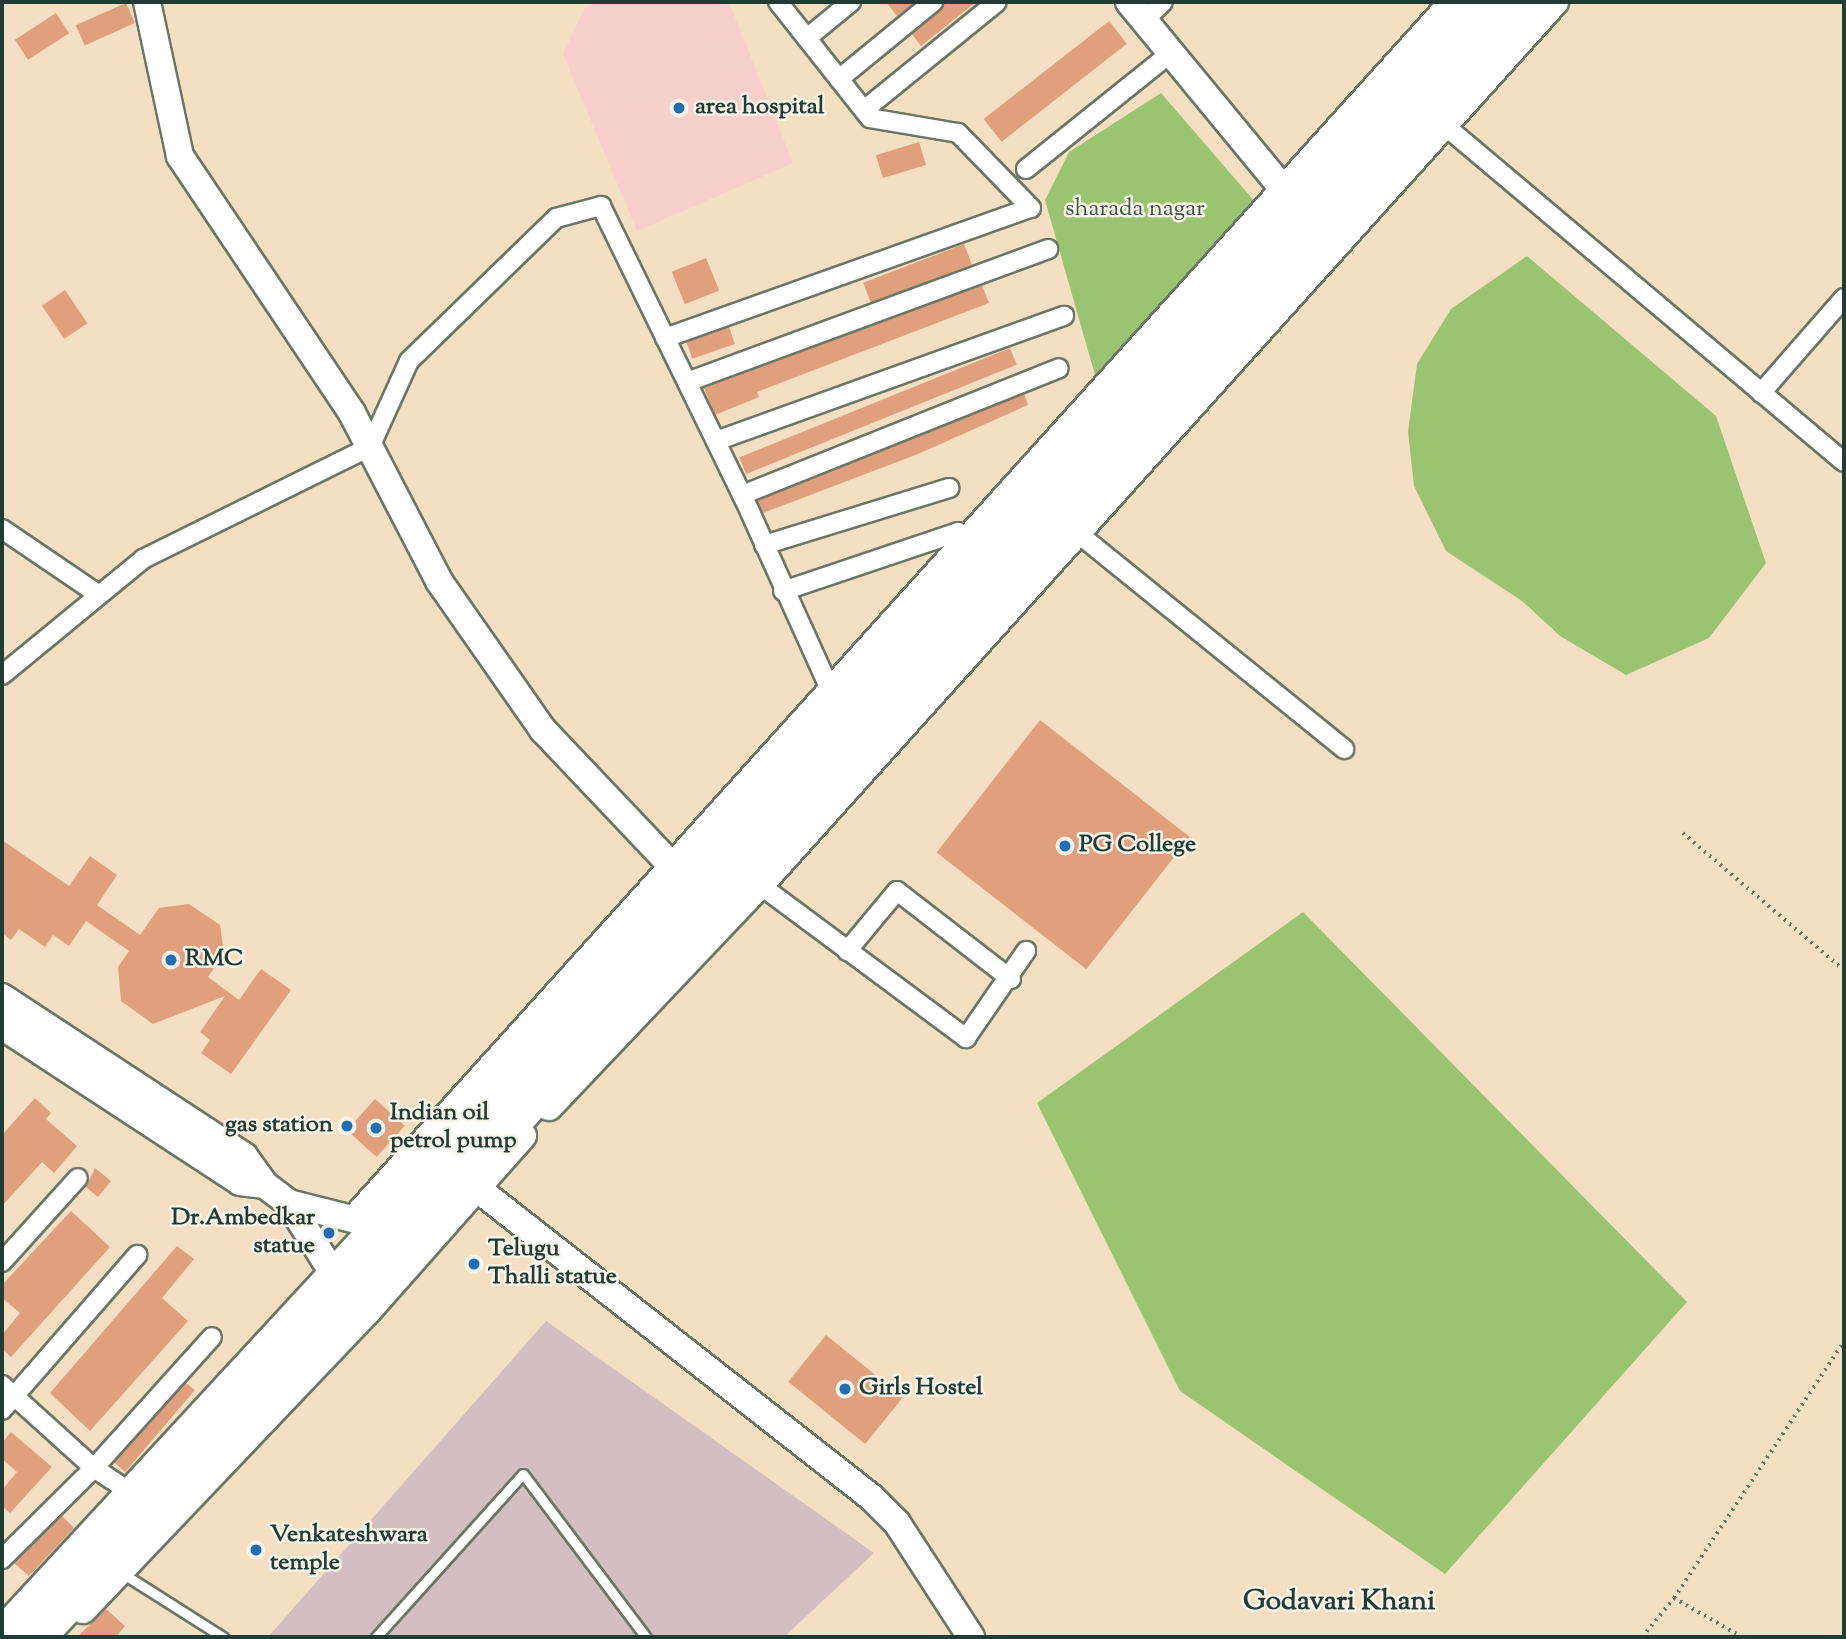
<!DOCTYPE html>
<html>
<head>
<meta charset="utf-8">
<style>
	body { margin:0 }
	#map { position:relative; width:1846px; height:1639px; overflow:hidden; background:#f4dfc3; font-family:"Sorts Mill Goudy",serif }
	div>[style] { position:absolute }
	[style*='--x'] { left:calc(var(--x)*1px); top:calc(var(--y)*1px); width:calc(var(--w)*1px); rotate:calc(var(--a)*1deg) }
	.built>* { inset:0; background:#f7d0cc }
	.industrial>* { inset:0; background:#d2bec3 }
	.green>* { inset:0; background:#9ac471 }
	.building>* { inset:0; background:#e1a07d; transform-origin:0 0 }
	.path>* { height:3.5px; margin-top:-1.75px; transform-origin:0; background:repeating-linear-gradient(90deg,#6a7666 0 2px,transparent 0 7px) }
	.roads { filter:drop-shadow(2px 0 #6a7666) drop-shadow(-2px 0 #6a7666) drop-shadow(0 2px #6a7666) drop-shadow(0 -2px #6a7666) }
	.lane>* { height:9px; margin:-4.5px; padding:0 4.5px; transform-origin:4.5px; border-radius:4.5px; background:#fff }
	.street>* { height:18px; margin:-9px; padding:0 9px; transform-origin:9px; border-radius:9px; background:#fff }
	.secondary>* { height:26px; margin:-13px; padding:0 13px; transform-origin:13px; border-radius:13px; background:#fff }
	.highway>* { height:33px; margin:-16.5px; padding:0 16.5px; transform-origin:16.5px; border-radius:16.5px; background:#fff }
	.dots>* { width:19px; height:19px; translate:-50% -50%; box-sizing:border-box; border:4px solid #f7f3e8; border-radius:50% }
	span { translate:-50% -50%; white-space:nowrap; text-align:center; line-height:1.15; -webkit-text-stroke:5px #f7f3e8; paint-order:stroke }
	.poi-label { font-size:24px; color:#1f3d34; font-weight:700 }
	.left { translate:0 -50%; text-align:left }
	.right { translate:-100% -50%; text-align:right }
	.park-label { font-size:24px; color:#385840 }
	.quarter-label { font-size:28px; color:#1f3d34; font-weight:700 }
	.frame { position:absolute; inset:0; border:4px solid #1f3d34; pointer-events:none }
</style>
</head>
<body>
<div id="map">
	<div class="built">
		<div style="clip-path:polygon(597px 2px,729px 2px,793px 163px,637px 231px,563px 54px,585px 8px)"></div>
	</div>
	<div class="industrial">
		<div style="clip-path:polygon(546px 1321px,874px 1553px,784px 1637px,268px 1637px)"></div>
	</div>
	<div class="green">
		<div style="clip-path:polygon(1161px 93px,1256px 203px,1095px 375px,1045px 200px,1069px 152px)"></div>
		<div style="clip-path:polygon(1527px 256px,1716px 416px,1766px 563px,1709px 638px,1626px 675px,1560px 636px,1522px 601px,1446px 551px,1414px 486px,1408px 432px,1417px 364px,1451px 309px)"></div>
		<div style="clip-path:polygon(1303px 912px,1687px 1302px,1445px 1574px,1180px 1391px,1037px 1103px)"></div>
	</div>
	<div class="building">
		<div style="clip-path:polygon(886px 2px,915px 2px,897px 16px)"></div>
		<div style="clip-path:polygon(944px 2px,976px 2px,921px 46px,912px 34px,940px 11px)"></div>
		<div style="left:126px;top:3px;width:22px;height:55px;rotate:66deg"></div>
		<div style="left:56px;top:13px;width:24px;height:49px;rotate:57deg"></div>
		<div style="left:1109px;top:21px;width:29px;height:159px;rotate:52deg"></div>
		<div style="left:919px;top:142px;width:24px;height:45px;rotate:73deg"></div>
		<div style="left:964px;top:244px;width:22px;height:108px;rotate:69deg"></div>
		<div style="left:706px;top:258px;width:35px;height:37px;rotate:68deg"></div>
		<div style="clip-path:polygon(982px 285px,989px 303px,757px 392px,759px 397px,715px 415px,713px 410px,704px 388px)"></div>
		<div style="left:65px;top:290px;width:40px;height:28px;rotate:56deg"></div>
		<div style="left:729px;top:327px;width:18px;height:45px;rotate:71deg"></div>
		<div style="left:1010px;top:348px;width:18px;height:292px;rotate:68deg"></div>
		<div style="clip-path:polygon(1024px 394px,1028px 405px,918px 454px,763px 513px,757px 501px)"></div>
		<div style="left:1040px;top:720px;width:190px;height:168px;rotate:38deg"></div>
		<div style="clip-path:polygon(2px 840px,69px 886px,90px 856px,117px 875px,97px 905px,140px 935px,159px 908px,189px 904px,220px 925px,224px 953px,208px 977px,239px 1000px,261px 969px,291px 990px,231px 1074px,201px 1053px,210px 1040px,200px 1032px,225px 996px,153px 1024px,121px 1001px,118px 967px,129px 951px,86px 921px,69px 946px,53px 935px,45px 947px,19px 929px,11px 940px,2px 933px)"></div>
		<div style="clip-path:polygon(35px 1098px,51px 1113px,46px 1119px,77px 1146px,54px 1173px,42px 1162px,2px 1206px,2px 1135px)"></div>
		<div style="left:375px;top:1099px;width:40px;height:42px;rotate:42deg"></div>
		<div style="clip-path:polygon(95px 1168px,111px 1181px,98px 1197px,86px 1187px)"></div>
		<div style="clip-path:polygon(71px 1211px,110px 1247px,11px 1357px,2px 1349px,2px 1335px,20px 1313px,2px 1298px,2px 1285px)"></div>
		<div style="clip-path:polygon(177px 1246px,194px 1259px,162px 1298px,188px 1321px,90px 1431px,50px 1393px)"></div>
		<div style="left:826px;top:1335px;width:99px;height:60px;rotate:39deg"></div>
		<div style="clip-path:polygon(186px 1383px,195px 1390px,125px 1472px,114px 1462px)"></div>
		<div style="clip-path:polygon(11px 1432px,52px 1467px,10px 1513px,2px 1506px,2px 1490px,17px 1472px,2px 1459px,2px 1443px)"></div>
		<div style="clip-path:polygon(62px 1516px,74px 1528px,29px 1576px,14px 1563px)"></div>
		<div style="clip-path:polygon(106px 1609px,125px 1626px,116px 1637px,77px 1637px)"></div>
	</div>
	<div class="path">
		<div style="--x:1683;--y:833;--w:211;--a:40.4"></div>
		<div style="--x:1674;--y:1598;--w:308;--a:-56.5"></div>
		<div style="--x:1642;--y:1637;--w:50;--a:-50.6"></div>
		<div style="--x:1674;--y:1598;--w:78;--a:29.8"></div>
	</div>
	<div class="roads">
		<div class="lane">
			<div style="--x:122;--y:1573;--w:120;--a:32.4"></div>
			<div style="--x:376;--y:1637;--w:219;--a:-48"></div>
			<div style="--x:523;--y:1474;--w:204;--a:53"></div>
		</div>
		<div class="street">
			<div style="--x:1145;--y:20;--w:25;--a:-45"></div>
			<div style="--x:807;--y:38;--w:57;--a:-39.3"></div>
			<div style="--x:839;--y:79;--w:122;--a:-39.3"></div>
			<div style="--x:864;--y:110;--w:171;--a:-39.1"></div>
			<div style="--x:1437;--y:119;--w:532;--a:40.12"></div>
			<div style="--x:1026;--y:169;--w:187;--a:-38.7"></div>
			<div style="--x:665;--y:338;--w:388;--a:-19.6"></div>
			<div style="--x:1031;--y:208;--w:105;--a:-134.2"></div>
			<div style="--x:958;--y:133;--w:89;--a:-170.3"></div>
			<div style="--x:870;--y:118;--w:148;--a:-128.4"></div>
			<div style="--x:687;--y:382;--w:385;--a:-20.2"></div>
			<div style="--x:1761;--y:393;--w:126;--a:-48.9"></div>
			<div style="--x:716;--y:441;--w:370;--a:-19.8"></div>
			<div style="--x:742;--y:495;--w:341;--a:-21.8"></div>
			<div style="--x:1070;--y:527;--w:353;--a:39"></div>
			<div style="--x:2;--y:529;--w:117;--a:34.2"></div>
			<div style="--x:764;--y:545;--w:194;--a:-17.1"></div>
			<div style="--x:783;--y:591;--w:185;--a:-18.6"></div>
			<div style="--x:958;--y:532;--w:13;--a:39"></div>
			<div style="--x:2;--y:675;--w:183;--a:-39.4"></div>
			<div style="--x:143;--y:559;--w:253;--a:-26.3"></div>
			<div style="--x:370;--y:447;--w:94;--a:-65.6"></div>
			<div style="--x:409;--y:361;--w:205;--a:-44.2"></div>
			<div style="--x:556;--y:218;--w:47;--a:-14.9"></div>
			<div style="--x:601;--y:206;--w:340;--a:64"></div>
			<div style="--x:750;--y:512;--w:200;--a:65.7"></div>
			<div style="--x:760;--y:885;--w:257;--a:36.6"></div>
			<div style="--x:966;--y:1038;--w:106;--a:-55.4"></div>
			<div style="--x:847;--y:951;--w:78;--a:-50.2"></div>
			<div style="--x:897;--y:891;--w:144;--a:37.7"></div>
			<div style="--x:2;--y:1262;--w:113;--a:-47.9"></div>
			<div style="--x:2;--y:1385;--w:124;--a:42.1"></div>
			<div style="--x:94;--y:1468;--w:47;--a:33.7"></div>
			<div style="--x:2;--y:1410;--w:206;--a:-48.9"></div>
			<div style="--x:2;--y:1559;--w:129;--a:-44.7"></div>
			<div style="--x:94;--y:1468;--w:176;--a:-48"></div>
		</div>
		<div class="secondary">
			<div style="--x:147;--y:2;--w:157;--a:77.9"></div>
			<div style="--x:180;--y:156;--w:309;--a:56.2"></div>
			<div style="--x:352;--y:413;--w:189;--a:62.6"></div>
			<div style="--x:439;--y:581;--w:182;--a:55.1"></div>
			<div style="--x:543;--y:730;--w:189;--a:46.5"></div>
			<div style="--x:1129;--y:2;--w:242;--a:50.5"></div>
			<div style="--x:2;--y:997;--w:290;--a:33.3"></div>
			<div style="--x:244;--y:1156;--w:36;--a:54"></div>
			<div style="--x:265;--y:1185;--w:30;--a:37"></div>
			<div style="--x:289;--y:1203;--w:102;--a:57.9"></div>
			<div style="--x:2;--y:1026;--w:285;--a:33.2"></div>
			<div style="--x:240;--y:1182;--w:25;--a:7"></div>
			<div style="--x:549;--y:1107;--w:306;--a:-46.5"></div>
			<div style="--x:760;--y:885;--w:1188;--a:-48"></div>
			<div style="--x:465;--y:1179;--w:516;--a:38.07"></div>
			<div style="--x:871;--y:1497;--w:37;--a:45"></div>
			<div style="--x:897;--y:1523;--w:136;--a:57"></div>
			<div style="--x:289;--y:1203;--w:86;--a:14.2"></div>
			<div style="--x:355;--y:1218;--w:1638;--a:-47.92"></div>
			<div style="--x:83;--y:1610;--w:413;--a:-46.4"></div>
			<div style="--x:368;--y:1311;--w:234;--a:-48.5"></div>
		</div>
		<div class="highway">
			<div style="--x:2;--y:1634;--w:980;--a:-47.27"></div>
			<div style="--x:667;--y:914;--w:1224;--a:-48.18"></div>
			<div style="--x:38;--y:1637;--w:536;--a:-46.96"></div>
			<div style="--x:404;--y:1245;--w:1670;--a:-48.11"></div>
		</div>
	</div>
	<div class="dots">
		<div style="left:679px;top:108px;background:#1f6fb2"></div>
		<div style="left:1065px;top:846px;background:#1f6fb2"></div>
		<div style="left:171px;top:960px;background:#1f6fb2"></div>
		<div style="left:347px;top:1126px;background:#1f6fb2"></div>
		<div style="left:376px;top:1128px;background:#1f6fb2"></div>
		<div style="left:329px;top:1233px;background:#1f6fb2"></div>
		<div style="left:474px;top:1264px;background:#1f6fb2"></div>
		<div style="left:845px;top:1389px;background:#1f6fb2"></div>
		<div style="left:256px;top:1550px;background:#1f6fb2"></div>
	</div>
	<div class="poi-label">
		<span class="left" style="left:695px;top:108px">area hospital</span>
		<span class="left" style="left:1079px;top:846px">PG College</span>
		<span class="left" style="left:185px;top:960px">RMC</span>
		<span class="left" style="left:390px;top:1128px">Indian oil<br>petrol pump</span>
		<span class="right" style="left:333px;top:1126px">gas station</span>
		<span class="right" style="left:315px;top:1233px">Dr.Ambedkar<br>statue</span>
		<span class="left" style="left:488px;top:1264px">Telugu<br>Thalli statue</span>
		<span class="left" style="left:859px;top:1389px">Girls Hostel</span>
		<span class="left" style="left:270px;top:1550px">Venkateshwara<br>temple</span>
	</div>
	<div class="park-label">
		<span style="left:1135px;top:210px">sharada nagar</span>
	</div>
	<div class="quarter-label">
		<span style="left:1339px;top:1602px">Godavari Khani</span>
	</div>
	<div class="frame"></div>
</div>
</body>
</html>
